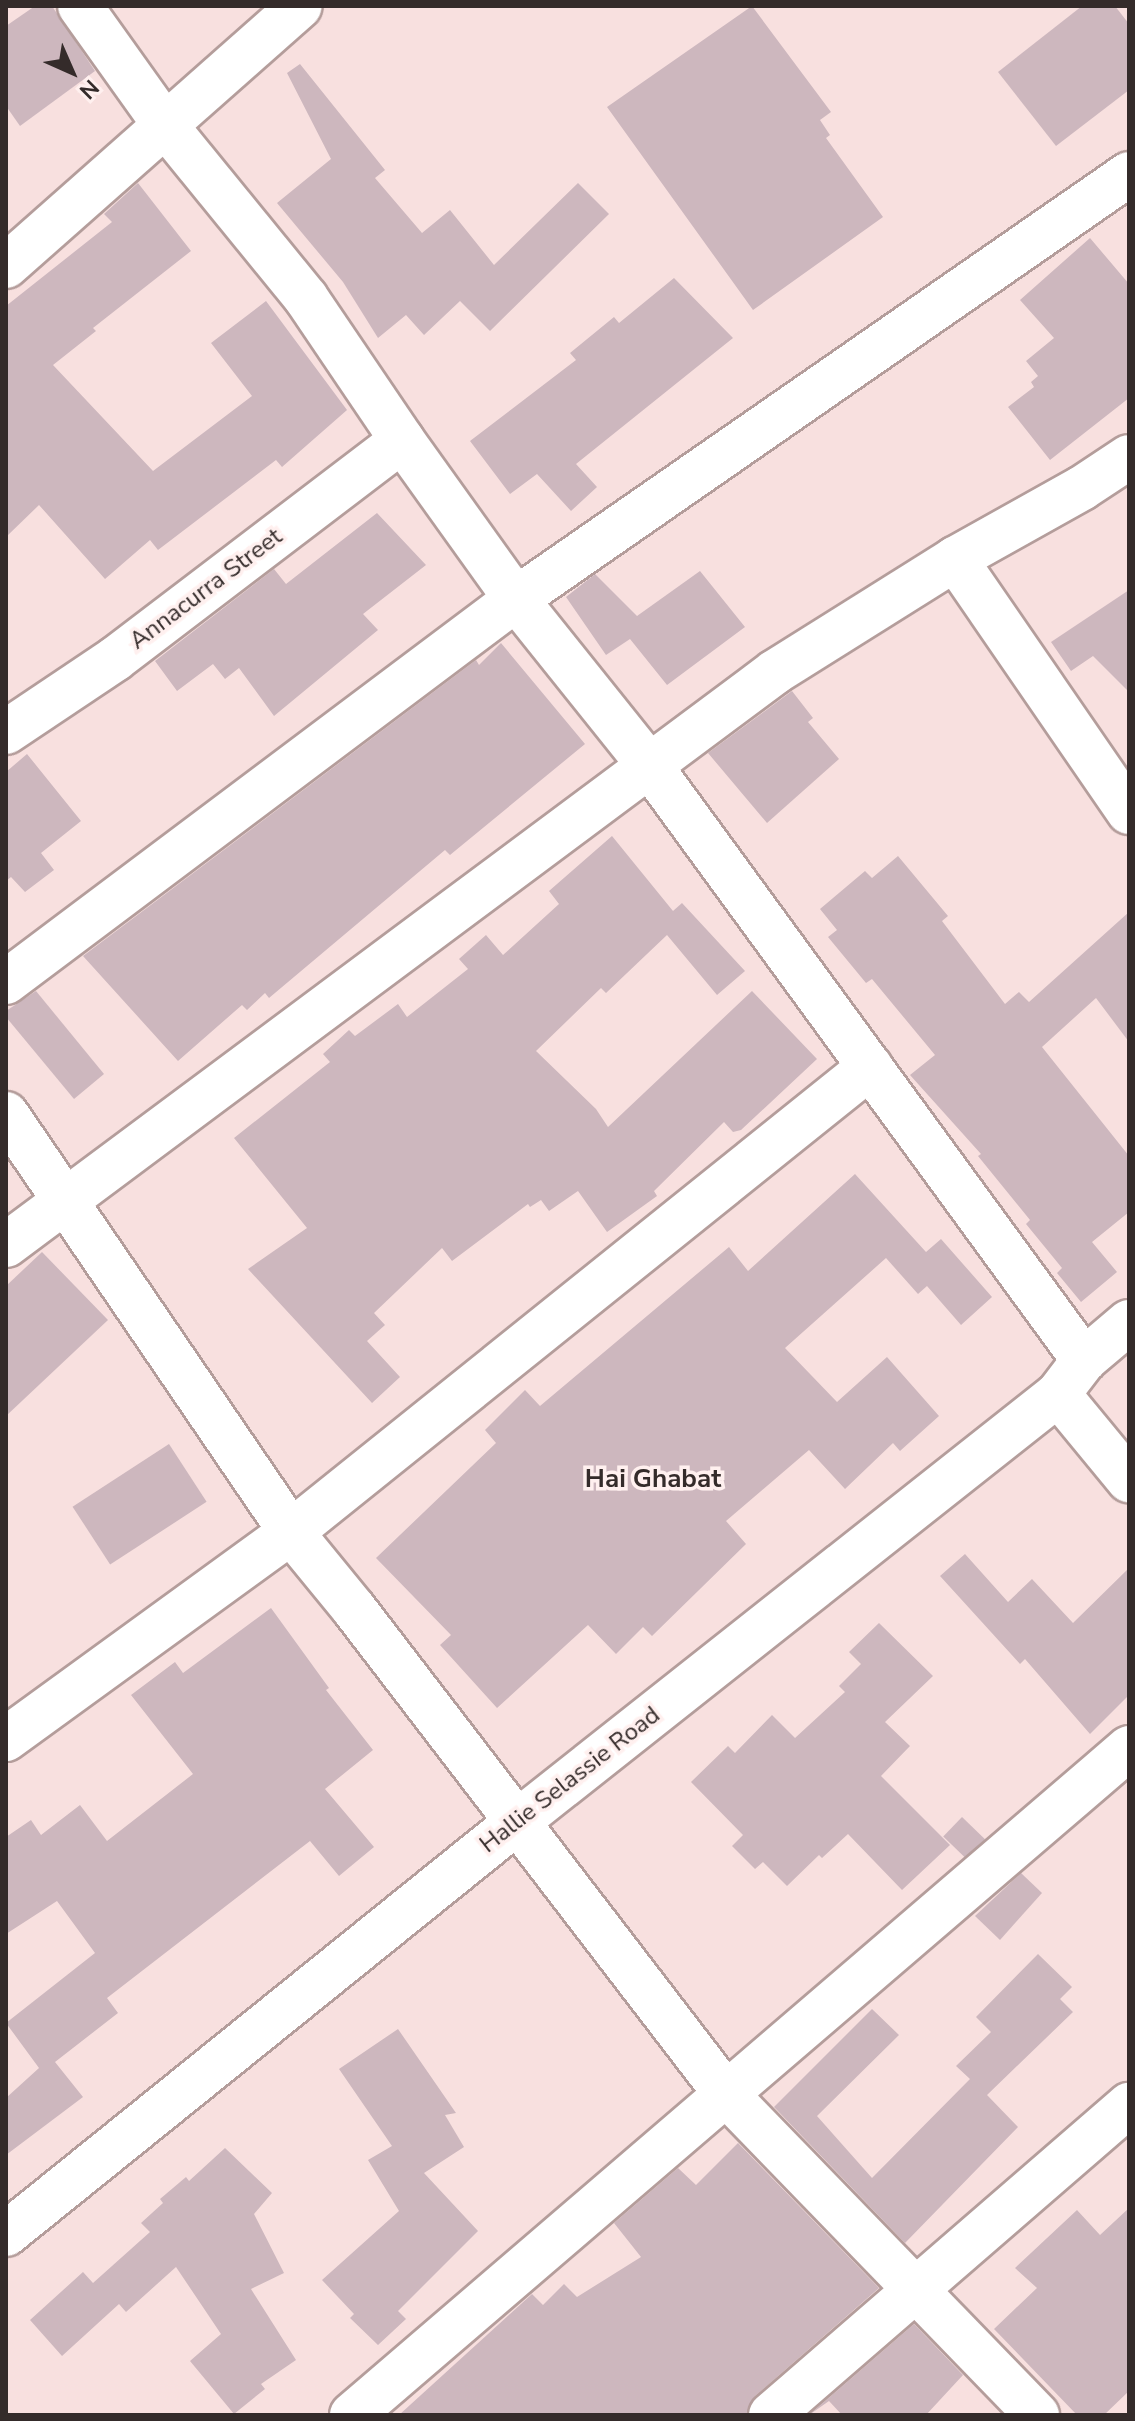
<!DOCTYPE html>
<html>
<head>
<meta charset="utf-8">
<style>
	body { margin:0 }
	#map { position:relative; width:1135px; height:2421px; overflow:hidden; background:#f8e0df; font-family:"Nunito Sans",sans-serif }
	div>[style] { position:absolute }
	[style*='--x'] { left:calc(var(--x)*1px); top:calc(var(--y)*1px); width:calc(var(--w)*1px); rotate:calc(var(--a)*1deg) }
	.building>* { inset:0; background:#cdb7be; transform-origin:0 0 }
	.roads { filter:drop-shadow(2px 0 #b49d9b) drop-shadow(-2px 0 #b49d9b) drop-shadow(0 2px #b49d9b) drop-shadow(0 -2px #b49d9b) }
	.minor>* { height:44px; margin:-22px; padding:0 22px; transform-origin:22px; border-radius:22px; background:#fff }
	span { translate:-50% -50%; white-space:nowrap; text-align:center; line-height:1.15; -webkit-text-stroke:7px #fff0ef; paint-order:stroke }
	.street-label { font-size:24px; color:#342b2a }
	.neighbourhood-label { font-size:26px; color:#342b2a; font-weight:700 }
	.frame { position:absolute; inset:0; border:8px solid #342b2a; pointer-events:none }
	.north { position:absolute; left:32px; top:32px; width:80px; height:80px; -webkit-text-stroke:6px #fff0ef; paint-order:stroke; rotate:135deg; font-size:22px; font-weight:700; line-height:32px; text-align:center; color:#342b2a }
	.north::after { content:''; display:block; margin:auto; width:28px; height:36px; background:#342b2a; clip-path:polygon(50% 0,100% 100%,50% 72%,0 100%) }
</style>
</head>
<body>
<div id="map">
	<div class="building">
		<div style="clip-path:polygon(35px 6px,52px 6px,95px 71px,20px 126px,6px 106px,6px 26px)"></div>
		<div style="clip-path:polygon(752px 6px,831px 112px,820px 120px,830px 135px,826px 138px,883px 217px,753px 310px,607px 107px)"></div>
		<div style="clip-path:polygon(1082px 6px,1115px 6px,1129px 24px,1129px 90px,1056px 146px,998px 72px)"></div>
		<div style="clip-path:polygon(300px 64px,385px 170px,375px 178px,422px 233px,450px 210px,494px 265px,578px 183px,609px 214px,490px 331px,460px 301px,424px 335px,406px 315px,378px 338px,343px 282px,277px 203px,331px 159px,287px 73px)"></div>
		<div style="clip-path:polygon(138px 183px,191px 251px,93px 328px,96px 331px,53px 365px,153px 471px,252px 396px,211px 343px,266px 301px,347px 410px,282px 467px,276px 460px,158px 550px,150px 540px,105px 579px,39px 505px,6px 537px,6px 306px,112px 222px,104px 214px)"></div>
		<div style="clip-path:polygon(1090px 238px,1129px 284px,1129px 398px,1050px 460px,1008px 407px,1034px 387px,1031px 382px,1038px 376px,1026px 361px,1054px 338px,1020px 300px)"></div>
		<div style="clip-path:polygon(674px 278px,733px 338px,576px 464px,597px 487px,571px 511px,537px 474px,510px 494px,470px 441px,576px 360px,570px 353px,614px 317px,619px 323px)"></div>
		<div style="clip-path:polygon(377px 513px,426px 565px,363px 614px,378px 630px,274px 716px,239px 668px,225px 679px,213px 664px,177px 691px,155px 661px,274px 569px,286px 584px)"></div>
		<div style="clip-path:polygon(700px 571px,745px 627px,667px 685px,630px 639px,606px 655px,566px 597px,595px 574px,637px 616px)"></div>
		<div style="clip-path:polygon(1129px 590px,1129px 692px,1093px 656px,1071px 671px,1051px 642px)"></div>
		<div style="clip-path:polygon(501px 643px,585px 744px,450px 855px,445px 850px,269px 998px,265px 993px,247px 1010px,242px 1005px,178px 1061px,83px 956px,476px 660px,479px 665px)"></div>
		<div style="clip-path:polygon(792px 691px,813px 718px,808px 722px,839px 759px,767px 823px,708px 753px)"></div>
		<div style="clip-path:polygon(27px 754px,81px 821px,41px 853px,54px 870px,25px 892px,11px 877px,6px 881px,6px 772px)"></div>
		<div style="clip-path:polygon(612px 836px,673px 911px,682px 903px,745px 971px,717px 995px,667px 935px,606px 993px,601px 988px,536px 1051px,596px 1109px,608px 1127px,752px 991px,817px 1059px,741px 1130px,733px 1132px,724px 1122px,654px 1191px,657px 1196px,607px 1232px,578px 1191px,549px 1211px,541px 1200px,530px 1207px,528px 1204px,452px 1261px,442px 1248px,374px 1313px,385px 1325px,367px 1341px,400px 1377px,372px 1403px,248px 1269px,307px 1228px,234px 1138px,330px 1062px,323px 1054px,349px 1030px,355px 1036px,398px 1004px,407px 1017px,468px 969px,459px 959px,486px 935px,503px 955px,559px 904px,549px 891px)"></div>
		<div style="clip-path:polygon(898px 856px,948px 916px,942px 921px,1005px 1004px,1019px 992px,1029px 1002px,1129px 912px,1129px 1042px,1096px 998px,1042px 1047px,1129px 1156px,1129px 1212px,1092px 1242px,1117px 1272px,1081px 1302px,1057px 1273px,1062px 1268px,1026px 1224px,1030px 1220px,978px 1156px,981px 1154px,910px 1075px,935px 1055px,872px 979px,866px 983px,828px 937px,837px 930px,820px 909px,865px 871px,872px 878px)"></div>
		<div style="clip-path:polygon(36px 991px,104px 1074px,74px 1099px,6px 1017px,6px 1011px)"></div>
		<div style="clip-path:polygon(855px 1174px,926px 1252px,941px 1239px,992px 1297px,961px 1325px,927px 1286px,918px 1294px,886px 1258px,785px 1348px,837px 1402px,887px 1357px,939px 1416px,900px 1451px,893px 1443px,845px 1489px,809px 1450px,726px 1521px,746px 1544px,652px 1636px,643px 1627px,616px 1654px,588px 1625px,497px 1708px,440px 1645px,451px 1635px,376px 1558px,496px 1443px,485px 1430px,525px 1390px,540px 1406px,729px 1247px,748px 1271px)"></div>
		<div style="clip-path:polygon(42px 1252px,108px 1320px,6px 1416px,6px 1286px)"></div>
		<div style="left:169px;top:1444px;width:69px;height:115px;rotate:57deg"></div>
		<div style="clip-path:polygon(965px 1554px,1008px 1602px,1032px 1579px,1073px 1623px,1129px 1568px,1129px 1695px,1090px 1734px,1025px 1659px,1020px 1664px,940px 1576px)"></div>
		<div style="clip-path:polygon(271px 1608px,329px 1688px,326px 1690px,373px 1750px,325px 1789px,374px 1847px,339px 1876px,310px 1841px,107px 1998px,118px 2013px,55px 2062px,83px 2097px,6px 2155px,6px 2098px,39px 2068px,6px 2023px,95px 1953px,57px 1901px,6px 1934px,6px 1837px,31px 1820px,41px 1835px,80px 1805px,107px 1841px,193px 1774px,131px 1695px,175px 1662px,183px 1673px)"></div>
		<div style="clip-path:polygon(879px 1623px,933px 1676px,885px 1722px,910px 1746px,881px 1776px,950px 1845px,902px 1890px,848px 1834px,822px 1858px,819px 1855px,787px 1886px,763px 1862px,755px 1869px,732px 1846px,743px 1835px,691px 1782px,728px 1746px,735px 1753px,772px 1715px,795px 1738px,845px 1692px,839px 1686px,861px 1664px,849px 1652px)"></div>
		<div style="left:962px;top:1817px;width:32px;height:27px;rotate:44deg"></div>
		<div style="clip-path:polygon(1021px 1873px,1042px 1893px,1000px 1940px,975px 1916px)"></div>
		<div style="clip-path:polygon(1038px 1954px,1072px 1987px,1060px 1999px,1073px 2012px,987px 2095px,1018px 2127px,905px 2243px,774px 2107px,872px 2009px,899px 2035px,817px 2116px,872px 2178px,970px 2079px,956px 2066px,991px 2032px,976px 2017px)"></div>
		<div style="clip-path:polygon(398px 2029px,456px 2113px,445px 2115px,464px 2147px,424px 2173px,478px 2231px,398px 2311px,406px 2319px,378px 2345px,350px 2318px,354px 2314px,322px 2280px,399px 2211px,368px 2160px,392px 2146px,339px 2069px)"></div>
		<div style="clip-path:polygon(738px 2143px,879px 2288px,755px 2396px,747px 2415px,399px 2415px,532px 2294px,543px 2305px,564px 2284px,577px 2297px,641px 2257px,614px 2223px,678px 2168px,696px 2185px)"></div>
		<div style="clip-path:polygon(225px 2148px,272px 2193px,254px 2214px,284px 2273px,251px 2289px,296px 2360px,261px 2384px,265px 2389px,234px 2414px,190px 2361px,221px 2334px,176px 2267px,126px 2312px,119px 2304px,62px 2356px,30px 2320px,83px 2272px,93px 2283px,150px 2232px,141px 2223px,163px 2203px,160px 2199px,186px 2177px,189px 2181px)"></div>
		<div style="clip-path:polygon(1129px 2208px,1129px 2391px,1104px 2415px,1077px 2415px,994px 2329px,1037px 2288px,1015px 2268px,1077px 2210px,1100px 2235px)"></div>
		<div style="clip-path:polygon(914px 2324px,963px 2375px,926px 2415px,842px 2415px,829px 2401px,809px 2415px)"></div>
	</div>
	<div class="roads">
		<div class="minor">
			<div style="--x:80;--y:6;--w:146;--a:54.5"></div>
			<div style="--x:165;--y:125;--w:223;--a:50.8"></div>
			<div style="--x:306;--y:298;--w:171;--a:55.9"></div>
			<div style="--x:402;--y:440;--w:196;--a:54.4"></div>
			<div style="--x:516;--y:599;--w:214;--a:51.3"></div>
			<div style="--x:650;--y:766;--w:736;--a:53.85"></div>
			<div style="--x:6;--y:266;--w:392;--a:-41.5"></div>
			<div style="--x:955;--y:559;--w:307;--a:55.5"></div>
			<div style="--x:6;--y:732;--w:131;--a:-33.8"></div>
			<div style="--x:115;--y:659;--w:361;--a:-37.3"></div>
			<div style="--x:6;--y:982;--w:638;--a:-36.91"></div>
			<div style="--x:516;--y:599;--w:746;--a:-34.73"></div>
			<div style="--x:6;--y:1114;--w:506;--a:55.71"></div>
			<div style="--x:291;--y:1532;--w:99;--a:50.7"></div>
			<div style="--x:354;--y:1609;--w:611;--a:52.51"></div>
			<div style="--x:726;--y:2094;--w:447;--a:45.9"></div>
			<div style="--x:6;--y:1245;--w:959;--a:-36.69"></div>
			<div style="--x:775;--y:672;--w:213;--a:-32.1"></div>
			<div style="--x:955;--y:559;--w:145;--a:-29.2"></div>
			<div style="--x:1082;--y:488;--w:56;--a:-33.4"></div>
			<div style="--x:1058;--y:1394;--w:112;--a:50.5"></div>
			<div style="--x:6;--y:1739;--w:352;--a:-36"></div>
			<div style="--x:291;--y:1532;--w:743;--a:-38.77"></div>
			<div style="--x:6;--y:2234;--w:656;--a:-38.88"></div>
			<div style="--x:517;--y:1822;--w:690;--a:-38.35"></div>
			<div style="--x:1058;--y:1394;--w:43;--a:-52.6"></div>
			<div style="--x:1084;--y:1360;--w:59;--a:-40.2"></div>
			<div style="--x:352;--y:2415;--w:1024;--a:-40.64"></div>
			<div style="--x:771;--y:2415;--w:474;--a:-40.9"></div>
		</div>
	</div>
	<div class="street-label">
		<span style="left:206px;top:589px;rotate:-37deg">Annacurra Street</span>
		<span style="left:570px;top:1780px;rotate:-38deg">Hallie Selassie Road</span>
	</div>
	<div class="neighbourhood-label">
		<span style="left:653px;top:1479px">Hai Ghabat</span>
	</div>
	<div class="frame"></div>
	<div class="north">N</div>
</div>
</body>
</html>
